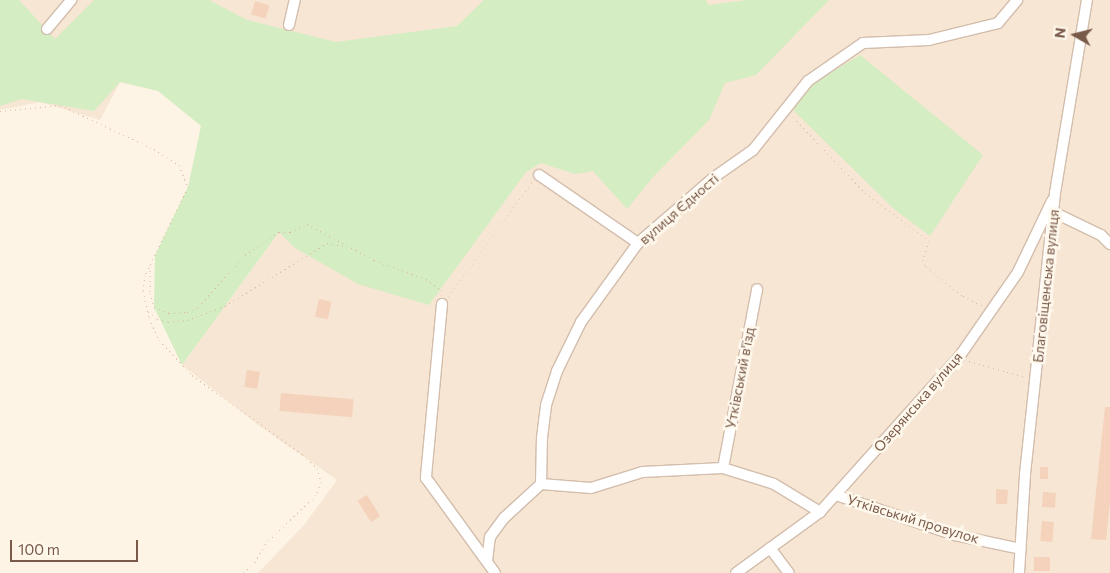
<!DOCTYPE html>
<html>
<head>
<meta charset="utf-8">
<style>
	body { margin:0 }
	#map { position:relative; width:1110px; height:573px; overflow:hidden; background:#fef4e5; font-family:Commissioner,sans-serif }
	div>[style] { position:absolute }
	[style*='--x'] { left:calc(var(--x)*1px); top:calc(var(--y)*1px); width:calc(var(--w)*1px); rotate:calc(var(--a)*1deg) }
	.residential>* { inset:0; background:#f6e6d3 }
	.green>* { inset:0; background:#d4edc2 }
	.building>* { inset:0; background:#f5d2bb; transform-origin:0 0 }
	.path>* { height:1px; margin-top:-0.5px; transform-origin:0; background:repeating-linear-gradient(90deg,#dbb59d 0 1px,transparent 0 5px) }
	.roads { filter:drop-shadow(1px 0 #d3bdac) drop-shadow(-1px 0 #d3bdac) drop-shadow(0 1px #d3bdac) drop-shadow(0 -1px #d3bdac) }
	.minor>* { height:10px; margin:-5px; padding:0 5px; transform-origin:5px; border-radius:5px; background:#fff }
	span { translate:-50% -50%; white-space:nowrap; text-align:center; line-height:1.15; -webkit-text-stroke:5px #fff8ed; paint-order:stroke }
	.street-label { font-size:14px; color:#795948 }
	.north { position:absolute; left:1050px; top:10px; width:50px; height:50px; -webkit-text-stroke:4px #fff8ed; paint-order:stroke; rotate:278deg; font-size:14px; font-weight:700; line-height:20px; text-align:center; color:#795948 }
	.north::after { content:''; display:block; margin:auto; width:18px; height:22px; background:#795948; clip-path:polygon(50% 0,100% 100%,50% 72%,0 100%) }
	.scale { position:absolute; left:10px; top:540px; width:128px; height:22px; box-sizing:border-box; border:2px solid #795948; border-top:0; padding-left:6px; font-size:15px; line-height:18px; white-space:nowrap; color:#795948; -webkit-text-stroke:4px #fff8ed; paint-order:stroke }
</style>
</head>
<body>
<div id="map">
	<div class="residential">
		<div style="clip-path:polygon(0 0,1110px 0,1110px 573px,258px 573px,304px 525px,337px 480px,257px 424px,182px 365px,279px 232px,198px 160px,204px 101px,120px 82px,100px 120px,40px 102px,0 110px)"></div>
	</div>
	<div class="green">
		<div style="clip-path:polygon(0 0,19px 0,55px 39px,94px 0,209px 0,247px 20px,336px 42px,457px 26px,484px 0,706px 0,709px 5px,747px 0,829px 0,756px 75px,725px 83px,709px 120px,653px 177px,627px 209px,593px 171px,575px 174px,541px 163px,526px 172px,429px 305px,358px 284px,295px 248px,279px 232px,182px 365px,154px 307px,155px 255px,188px 187px,201px 126px,158px 91px,120px 82px,94px 111px,21px 99px,0 106px)"></div>
		<div style="clip-path:polygon(860px 55px,983px 155px,930px 236px,894px 209px,792px 109px,814px 83px)"></div>
	</div>
	<div class="building">
		<div style="left:255px;top:1px;width:15px;height:14px;rotate:16deg"></div>
		<div style="left:319px;top:299px;width:13px;height:18px;rotate:13deg"></div>
		<div style="left:247px;top:370px;width:13px;height:17px;rotate:9deg"></div>
		<div style="left:281px;top:393px;width:73px;height:18px;rotate:5deg"></div>
		<div style="clip-path:polygon(1105px 407px,1110px 407px,1110px 502px,1106px 540px,1091px 539px)"></div>
		<div style="left:1040px;top:467px;width:8px;height:12px"></div>
		<div style="clip-path:polygon(996px 489px,1008px 490px,1007px 504px,996px 504px)"></div>
		<div style="left:1043px;top:492px;width:13px;height:15px;rotate:4deg"></div>
		<div style="left:367px;top:495px;width:25px;height:11px;rotate:58deg"></div>
		<div style="left:1042px;top:521px;width:12px;height:20px;rotate:5deg"></div>
		<div style="left:1034px;top:557px;width:16px;height:14px"></div>
	</div>
	<div class="path">
		<div style="--x:0;--y:111;--w:60;--a:-5.7"></div>
		<div style="--x:60;--y:105;--w:104;--a:25.1"></div>
		<div style="--x:154;--y:149;--w:30;--a:33"></div>
		<div style="--x:179;--y:165;--w:24;--a:68"></div>
		<div style="--x:188;--y:187;--w:98;--a:116"></div>
		<div style="--x:145;--y:275;--w:16;--a:97"></div>
		<div style="--x:143;--y:291;--w:28;--a:77"></div>
		<div style="--x:149;--y:318;--w:24;--a:66"></div>
		<div style="--x:159;--y:340;--w:48;--a:46.7"></div>
		<div style="--x:192;--y:375;--w:137;--a:35.8"></div>
		<div style="--x:303;--y:455;--w:19;--a:43"></div>
		<div style="--x:317;--y:468;--w:15;--a:74"></div>
		<div style="--x:321;--y:482;--w:14;--a:111"></div>
		<div style="--x:316;--y:495;--w:71;--a:136.1"></div>
		<div style="--x:265;--y:544;--w:21;--a:119"></div>
		<div style="--x:255;--y:562;--w:16;--a:137"></div>
		<div style="--x:793;--y:117;--w:105;--a:46.5"></div>
		<div style="--x:865;--y:193;--w:80;--a:36.9"></div>
		<div style="--x:929;--y:241;--w:20;--a:108"></div>
		<div style="--x:923;--y:260;--w:8;--a:67"></div>
		<div style="--x:926;--y:267;--w:47;--a:38.1"></div>
		<div style="--x:963;--y:296;--w:22;--a:27"></div>
		<div style="--x:150;--y:266;--w:27;--a:90"></div>
		<div style="--x:150;--y:293;--w:15;--a:74"></div>
		<div style="--x:154;--y:307;--w:16;--a:22"></div>
		<div style="--x:169;--y:313;--w:18;--a:-3"></div>
		<div style="--x:187;--y:312;--w:12;--a:-24"></div>
		<div style="--x:198;--y:307;--w:70;--a:-47.9"></div>
		<div style="--x:245;--y:255;--w:41;--a:-34.1"></div>
		<div style="--x:279;--y:232;--w:11;--a:0"></div>
		<div style="--x:290;--y:232;--w:19;--a:-25"></div>
		<div style="--x:307;--y:224;--w:76;--a:28.2"></div>
		<div style="--x:374;--y:260;--w:55;--a:20.1"></div>
		<div style="--x:426;--y:279;--w:19;--a:36"></div>
		<div style="--x:441;--y:290;--w:5;--a:79"></div>
		<div style="--x:448;--y:296;--w:141;--a:-53.4"></div>
		<div style="--x:148;--y:312;--w:11;--a:38"></div>
		<div style="--x:157;--y:319;--w:11;--a:15"></div>
		<div style="--x:168;--y:322;--w:19;--a:-6"></div>
		<div style="--x:187;--y:320;--w:40;--a:-20.2"></div>
		<div style="--x:225;--y:306;--w:120;--a:-31.7"></div>
		<div style="--x:327;--y:243;--w:16;--a:11"></div>
		<div style="--x:969;--y:361;--w:58;--a:15.9"></div>
	</div>
	<div class="roads">
		<div class="minor">
			<div style="--x:289;--y:25;--w:26;--a:-77"></div>
			<div style="--x:47;--y:29;--w:38;--a:-50"></div>
			<div style="--x:539;--y:175;--w:120;--a:34.5"></div>
			<div style="--x:1053;--y:212;--w:53;--a:25.6"></div>
			<div style="--x:1101;--y:235;--w:13;--a:45"></div>
			<div style="--x:442;--y:304;--w:175;--a:95.3"></div>
			<div style="--x:426;--y:478;--w:117;--a:54"></div>
			<div style="--x:723;--y:468;--w:182;--a:-79.2"></div>
			<div style="--x:541;--y:484;--w:50;--a:4.6"></div>
			<div style="--x:591;--y:488;--w:53;--a:-17.4"></div>
			<div style="--x:642;--y:472;--w:81;--a:-2.8"></div>
			<div style="--x:723;--y:468;--w:53;--a:17.4"></div>
			<div style="--x:774;--y:484;--w:54;--a:31.3"></div>
			<div style="--x:836;--y:495;--w:126;--a:18.6"></div>
			<div style="--x:955;--y:535;--w:67;--a:12"></div>
			<div style="--x:770;--y:548;--w:31;--a:53"></div>
			<div style="--x:487;--y:561;--w:24;--a:-83"></div>
			<div style="--x:490;--y:537;--w:24;--a:-54"></div>
			<div style="--x:504;--y:518;--w:50;--a:-42.6"></div>
			<div style="--x:541;--y:484;--w:46;--a:-88.8"></div>
			<div style="--x:542;--y:438;--w:33;--a:-83"></div>
			<div style="--x:546;--y:405;--w:36;--a:-72"></div>
			<div style="--x:557;--y:371;--w:55;--a:-63.9"></div>
			<div style="--x:581;--y:322;--w:97;--a:-54.2"></div>
			<div style="--x:638;--y:243;--w:99;--a:-40.9"></div>
			<div style="--x:713;--y:178;--w:49;--a:-35"></div>
			<div style="--x:753;--y:150;--w:88;--a:-51.4"></div>
			<div style="--x:808;--y:81;--w:67;--a:-34.6"></div>
			<div style="--x:863;--y:43;--w:66;--a:-2.6"></div>
			<div style="--x:929;--y:40;--w:71;--a:-13.8"></div>
			<div style="--x:998;--y:23;--w:30;--a:-50"></div>
			<div style="--x:736;--y:573;--w:104;--a:-36"></div>
			<div style="--x:820;--y:512;--w:208;--a:-48.1"></div>
			<div style="--x:959;--y:357;--w:103;--a:-55.2"></div>
			<div style="--x:1018;--y:272;--w:79;--a:-64.4"></div>
			<div style="--x:1019;--y:573;--w:99;--a:-86.5"></div>
			<div style="--x:1025;--y:474;--w:283;--a:-83.9"></div>
			<div style="--x:1055;--y:193;--w:196;--a:-80.6"></div>
		</div>
	</div>
	<div class="street-label">
		<span style="left:679px;top:209px;rotate:-41deg">вулиця Єдності</span>
		<span style="left:1046px;top:286px;rotate:-84deg">Благовіщенська вулиця</span>
		<span style="left:740px;top:378px;rotate:-79deg">Утківський в'їзд</span>
		<span style="left:918px;top:402px;rotate:-49deg">Озерянська вулиця</span>
		<span style="left:913px;top:519px;rotate:17deg">Утківський провулок</span>
	</div>
	<div class="north">N</div>
	<div class="scale">100 m</div>
</div>
</body>
</html>
